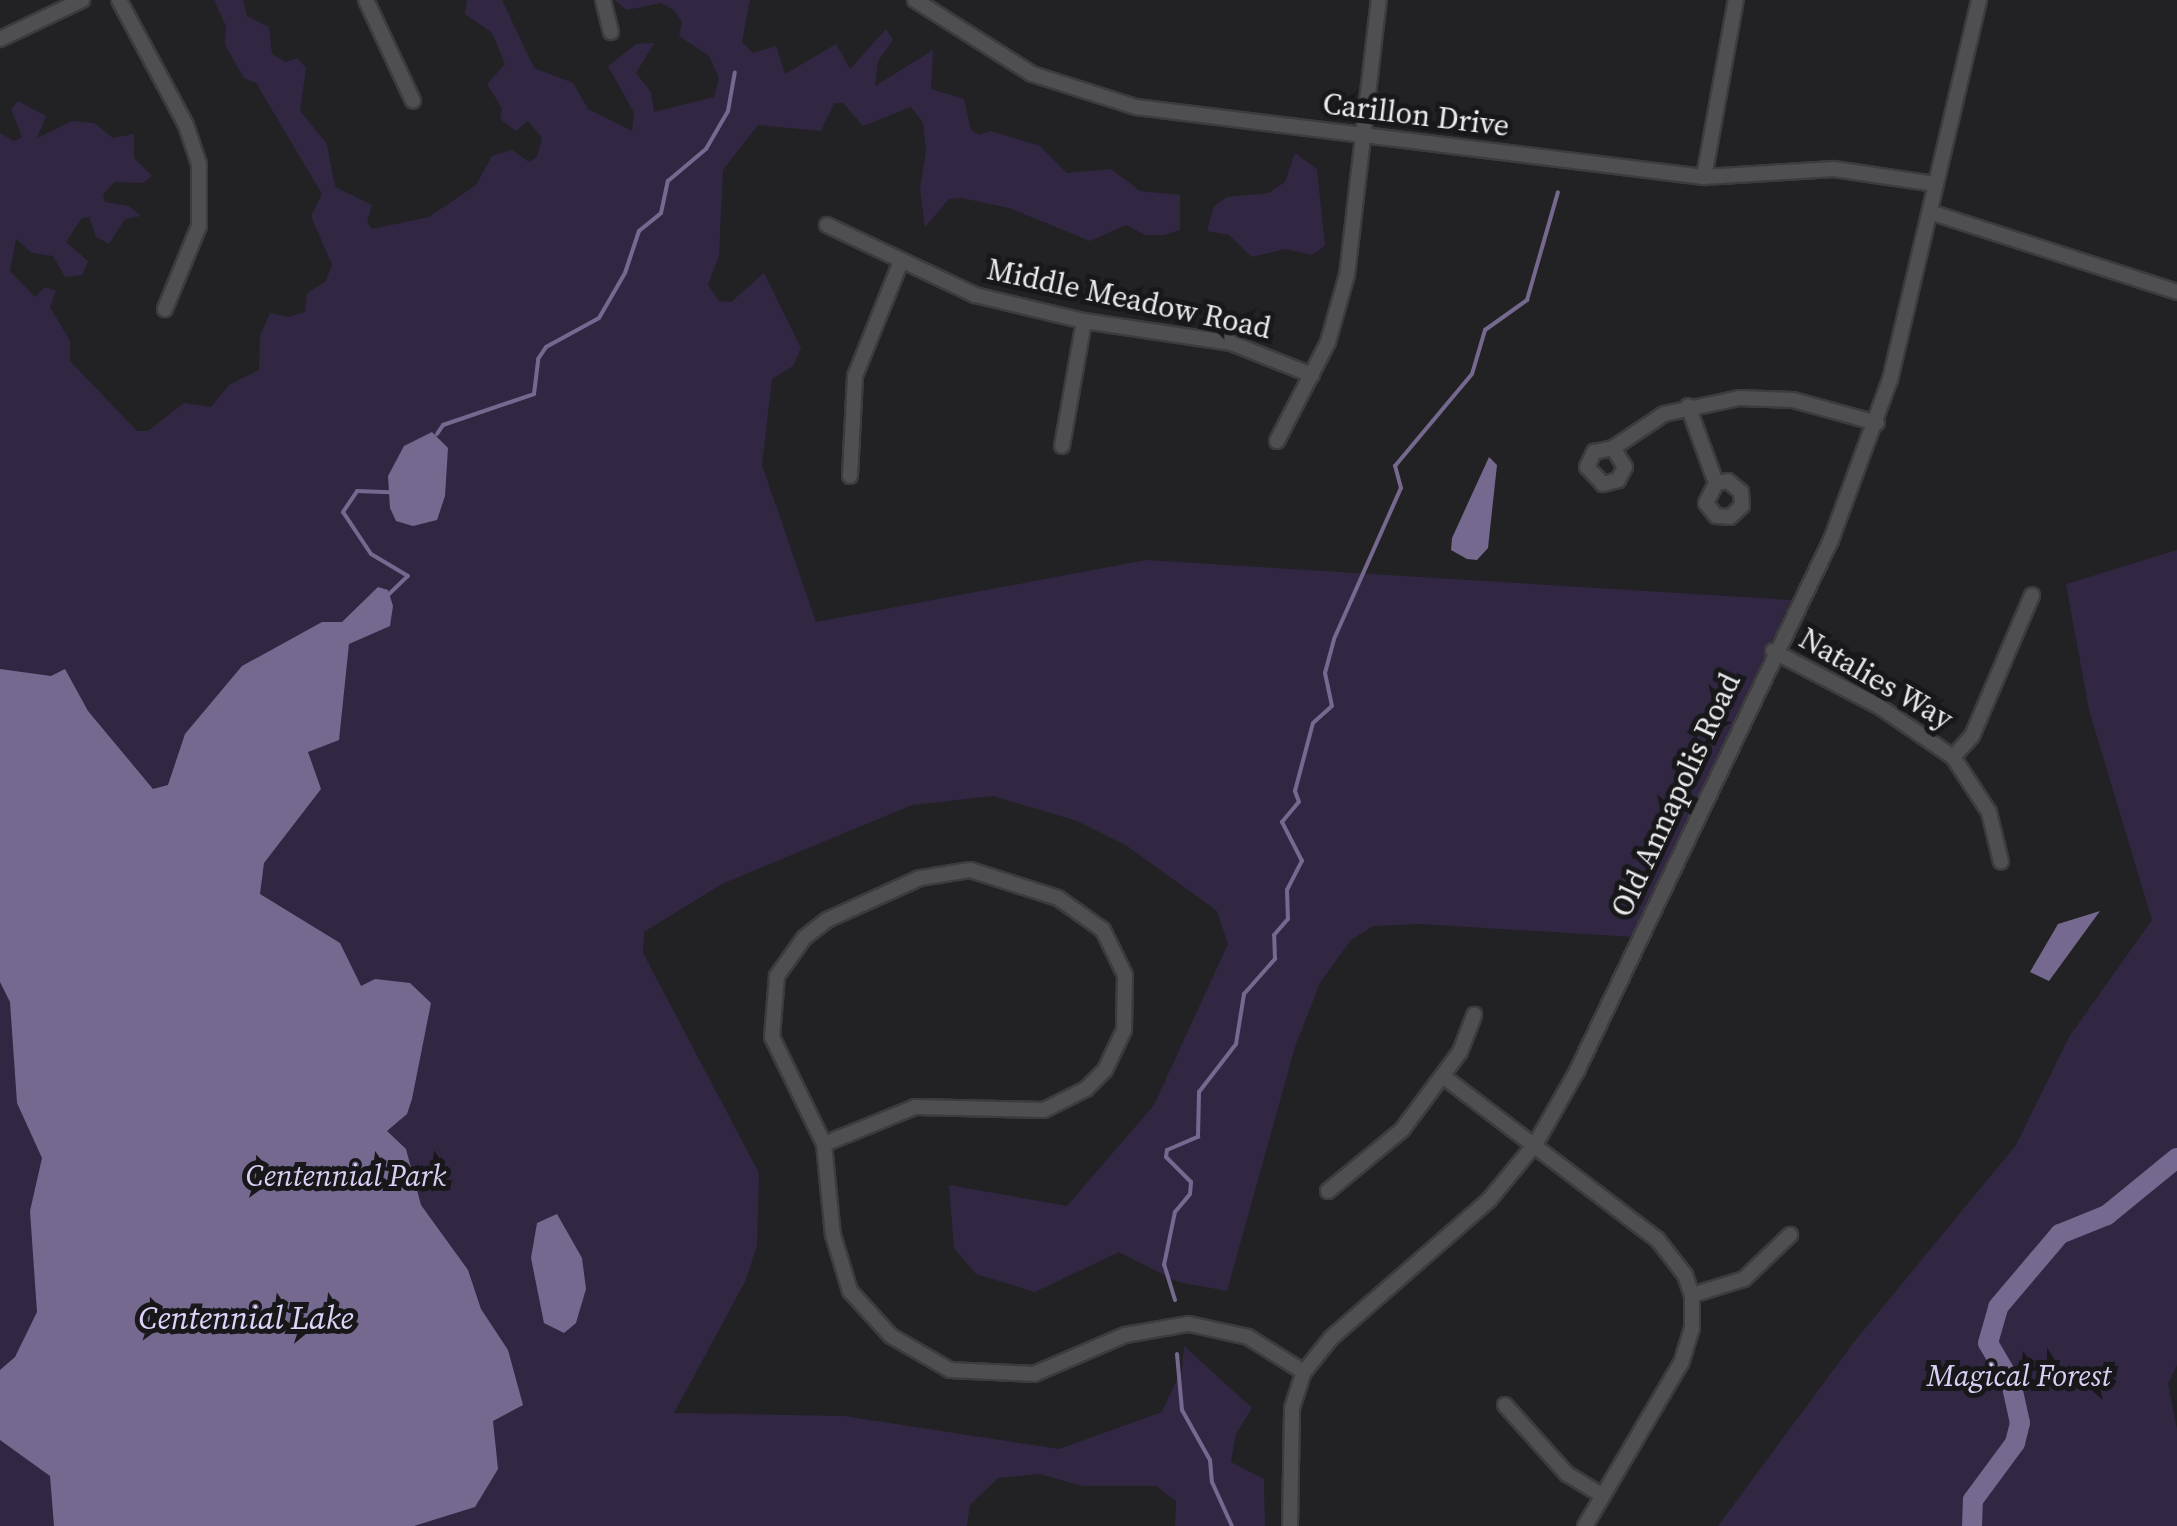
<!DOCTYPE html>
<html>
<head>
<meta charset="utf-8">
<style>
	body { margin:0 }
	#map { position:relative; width:2177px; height:1526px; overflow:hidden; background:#222124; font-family:"Source Serif 4",serif }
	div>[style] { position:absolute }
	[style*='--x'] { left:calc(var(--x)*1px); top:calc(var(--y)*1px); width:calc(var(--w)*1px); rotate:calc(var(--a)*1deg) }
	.green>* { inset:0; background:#312743 }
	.water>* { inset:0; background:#75698f }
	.stream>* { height:4px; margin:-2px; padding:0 2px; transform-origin:2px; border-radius:2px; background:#75698f }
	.river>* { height:20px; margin:-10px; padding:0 10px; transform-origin:10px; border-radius:10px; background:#75698f }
	.roads { filter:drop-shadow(2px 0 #3c3c3e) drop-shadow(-2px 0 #3c3c3e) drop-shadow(0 2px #3c3c3e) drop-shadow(0 -2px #3c3c3e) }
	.minor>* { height:14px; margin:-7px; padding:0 7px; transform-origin:7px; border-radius:7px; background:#4f4e51 }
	span { translate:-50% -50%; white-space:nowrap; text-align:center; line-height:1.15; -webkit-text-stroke:10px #18181a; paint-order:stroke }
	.street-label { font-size:30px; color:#ebebed }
	.park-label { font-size:30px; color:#dbcff6; font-style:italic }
	.water-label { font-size:32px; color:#e0d4fb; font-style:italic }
</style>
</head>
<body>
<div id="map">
	<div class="green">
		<div style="clip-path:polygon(214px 0,243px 0,247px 16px,269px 27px,272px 54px,286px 62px,297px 58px,306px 68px,300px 111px,327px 144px,335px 187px,372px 205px,367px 222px,372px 229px,429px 217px,476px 185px,492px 156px,512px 150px,529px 162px,537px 157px,542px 138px,528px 121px,516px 131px,500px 119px,502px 108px,487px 84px,505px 64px,492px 33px,465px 14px,467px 0,502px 0,534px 68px,573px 83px,588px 109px,632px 131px,634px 113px,608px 66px,636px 44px,654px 43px,636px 73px,651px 92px,654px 112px,714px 97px,719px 78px,709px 56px,679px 36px,682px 22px,674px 10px,661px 3px,627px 10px,614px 0,750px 0,742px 42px,753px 53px,776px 46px,785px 74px,836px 44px,850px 69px,886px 29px,893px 40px,878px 61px,875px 86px,933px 50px,931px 89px,964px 99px,971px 130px,979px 135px,991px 131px,1040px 146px,1067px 173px,1111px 169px,1140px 191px,1180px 195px,1180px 230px,1164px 235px,1145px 235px,1126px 225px,1090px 241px,1009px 208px,962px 198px,949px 199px,925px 227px,920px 189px,926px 151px,923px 123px,911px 107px,863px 126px,843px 103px,834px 103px,821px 131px,758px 125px,723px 170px,719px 256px,708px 285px,719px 301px,731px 302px,764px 273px,801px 348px,793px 366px,772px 379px,762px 465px,816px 622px,1146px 560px,1791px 600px,1634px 937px,1421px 924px,1373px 926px,1351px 940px,1320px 983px,1295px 1047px,1227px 1291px,1178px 1282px,1119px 1252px,1035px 1292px,976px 1274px,954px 1248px,949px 1185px,1067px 1206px,1154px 1105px,1228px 944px,1217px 911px,1127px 846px,1077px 821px,993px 796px,912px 805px,722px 884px,644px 932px,643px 953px,759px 1173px,757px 1245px,746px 1280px,674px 1413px,844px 1416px,1059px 1449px,1162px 1412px,1182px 1369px,1184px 1346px,1252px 1408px,1236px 1434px,1231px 1462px,1264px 1479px,1265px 1526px,1175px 1526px,1176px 1501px,1156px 1486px,1082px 1486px,1040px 1474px,998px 1478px,970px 1505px,967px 1526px,0 1526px,0 133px,14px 141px,22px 137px,11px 109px,18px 101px,46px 116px,37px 138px,72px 121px,94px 123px,113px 138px,134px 134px,134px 158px,152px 176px,143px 183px,114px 182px,103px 195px,105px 202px,129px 206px,141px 216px,125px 219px,109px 244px,96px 237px,89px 217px,82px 218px,66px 242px,88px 261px,82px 275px,65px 277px,53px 256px,32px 253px,16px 239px,10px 271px,35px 297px,45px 287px,56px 291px,50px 307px,70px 341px,70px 361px,137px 431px,148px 431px,184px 403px,211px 407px,229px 385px,259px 370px,260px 336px,270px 313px,288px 317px,305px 312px,307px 293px,325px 282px,332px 265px,311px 216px,322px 194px,256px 83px,244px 78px,225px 45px,226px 26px)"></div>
		<div style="clip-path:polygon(1295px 153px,1317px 169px,1325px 246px,1312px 255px,1285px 249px,1252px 257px,1229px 235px,1207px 231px,1214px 206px,1227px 197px,1269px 193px,1285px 182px)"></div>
		<div style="clip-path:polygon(2177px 550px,2177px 1365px,2168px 1384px,2177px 1429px,2177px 1526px,1718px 1526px,1854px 1342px,2016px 1145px,2069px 1037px,2152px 920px,2089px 710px,2066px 584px)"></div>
	</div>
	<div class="water">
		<div style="clip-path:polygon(432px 432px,448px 448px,445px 496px,437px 520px,413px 526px,396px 521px,390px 508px,388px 476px,404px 446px)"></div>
		<div style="clip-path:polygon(1489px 457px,1497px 465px,1488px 548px,1477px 560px,1467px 559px,1451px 550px,1452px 538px)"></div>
		<div style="clip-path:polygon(378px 587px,388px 590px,393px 606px,390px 626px,349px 644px,339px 740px,308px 752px,321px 789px,264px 863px,260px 894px,340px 943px,361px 986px,375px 979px,410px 983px,431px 1003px,412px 1099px,407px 1114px,387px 1131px,406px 1149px,421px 1205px,468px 1270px,481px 1309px,508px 1350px,523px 1405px,493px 1421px,498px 1469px,475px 1507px,414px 1526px,54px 1526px,50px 1476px,0 1440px,0 1370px,15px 1357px,37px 1312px,30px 1211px,42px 1158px,17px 1103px,10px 1002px,0 982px,0 669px,51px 676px,65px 669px,88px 711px,153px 789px,168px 785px,185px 734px,242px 666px,322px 622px,342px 622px)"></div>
		<div style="clip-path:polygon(2100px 911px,2049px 981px,2030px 972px,2058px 924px)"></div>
		<div style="clip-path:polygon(557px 1214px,582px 1258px,586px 1289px,576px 1323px,564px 1333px,544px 1323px,531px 1258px,537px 1223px)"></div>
	</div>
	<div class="stream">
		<div style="--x:437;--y:434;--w:11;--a:-56"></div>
		<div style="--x:443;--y:425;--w:96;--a:-18.8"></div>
		<div style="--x:534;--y:394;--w:35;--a:-83"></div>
		<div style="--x:538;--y:359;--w:14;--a:-56"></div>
		<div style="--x:546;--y:347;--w:60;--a:-28.7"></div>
		<div style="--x:599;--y:318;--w:52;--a:-60"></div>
		<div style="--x:625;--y:273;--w:44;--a:-71.6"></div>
		<div style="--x:639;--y:231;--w:28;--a:-39"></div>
		<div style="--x:661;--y:213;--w:33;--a:-78"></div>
		<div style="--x:668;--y:181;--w:50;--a:-40.1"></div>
		<div style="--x:706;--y:149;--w:44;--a:-59.9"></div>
		<div style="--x:728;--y:111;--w:39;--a:-80"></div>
		<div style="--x:386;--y:597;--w:30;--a:-44"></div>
		<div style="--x:408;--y:576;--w:43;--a:-149.3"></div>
		<div style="--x:371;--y:554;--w:50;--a:-123.7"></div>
		<div style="--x:343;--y:512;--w:25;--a:-56"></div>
		<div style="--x:357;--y:491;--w:33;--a:2"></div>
		<div style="--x:1175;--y:1300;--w:37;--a:-107"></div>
		<div style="--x:1164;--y:1265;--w:54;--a:-78.3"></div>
		<div style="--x:1175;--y:1212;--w:23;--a:-50"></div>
		<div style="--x:1190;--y:1194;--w:12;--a:-85"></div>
		<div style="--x:1191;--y:1182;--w:35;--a:-135"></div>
		<div style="--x:1166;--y:1157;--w:7;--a:-82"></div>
		<div style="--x:1167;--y:1150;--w:34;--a:-23"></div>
		<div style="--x:1198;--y:1137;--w:45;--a:-88.7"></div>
		<div style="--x:1199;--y:1092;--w:61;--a:-52.4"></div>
		<div style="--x:1236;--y:1044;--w:51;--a:-80.9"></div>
		<div style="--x:1244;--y:994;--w:47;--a:-48.5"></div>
		<div style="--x:1275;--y:959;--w:24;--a:-92"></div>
		<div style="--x:1274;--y:935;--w:21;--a:-49"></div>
		<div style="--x:1288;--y:919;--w:29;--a:-92"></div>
		<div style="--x:1287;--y:890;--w:33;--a:-63"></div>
		<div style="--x:1302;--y:861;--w:44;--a:-117.1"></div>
		<div style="--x:1282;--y:822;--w:26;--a:-50"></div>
		<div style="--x:1299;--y:802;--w:12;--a:-110"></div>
		<div style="--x:1295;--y:791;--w:70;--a:-75.2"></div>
		<div style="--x:1313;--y:723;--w:25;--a:-42"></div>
		<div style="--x:1332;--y:706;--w:34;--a:-102"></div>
		<div style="--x:1325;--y:673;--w:35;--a:-75"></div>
		<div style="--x:1334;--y:639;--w:165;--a:-66.1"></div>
		<div style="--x:1401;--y:488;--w:23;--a:-105"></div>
		<div style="--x:1395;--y:466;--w:120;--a:-50.1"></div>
		<div style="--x:1472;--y:374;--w:46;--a:-73.5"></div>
		<div style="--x:1485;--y:330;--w:52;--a:-35.5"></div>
		<div style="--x:1527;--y:300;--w:112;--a:-74"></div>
		<div style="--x:1177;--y:1354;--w:56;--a:84.9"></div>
		<div style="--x:1182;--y:1410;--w:57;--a:60.8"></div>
		<div style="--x:1210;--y:1460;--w:22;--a:85"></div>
		<div style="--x:1212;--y:1482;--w:48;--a:65.6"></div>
	</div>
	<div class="river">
		<div style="--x:1972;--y:1526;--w:26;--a:-88"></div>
		<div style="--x:1973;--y:1500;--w:71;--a:-53.6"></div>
		<div style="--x:2015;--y:1443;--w:21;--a:-76"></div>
		<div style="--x:2020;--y:1423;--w:42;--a:-102.4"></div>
		<div style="--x:2011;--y:1382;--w:45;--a:-120.5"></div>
		<div style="--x:1988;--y:1343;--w:37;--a:-74"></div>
		<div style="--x:1998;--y:1307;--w:96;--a:-49.7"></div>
		<div style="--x:2060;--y:1234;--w:51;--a:-22"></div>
		<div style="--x:2107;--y:1215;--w:90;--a:-39.2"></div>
	</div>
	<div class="roads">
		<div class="minor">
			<div style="--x:119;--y:0;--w:142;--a:61.8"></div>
			<div style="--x:186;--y:125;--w:41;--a:71.6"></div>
			<div style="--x:199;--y:164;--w:62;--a:90"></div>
			<div style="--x:199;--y:226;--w:90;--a:112.3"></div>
			<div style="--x:366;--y:0;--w:111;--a:65"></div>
			<div style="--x:603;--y:0;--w:33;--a:76"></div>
			<div style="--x:915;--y:0;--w:138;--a:32.3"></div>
			<div style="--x:1032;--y:74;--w:109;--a:17.6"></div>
			<div style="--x:1136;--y:107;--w:572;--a:7.03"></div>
			<div style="--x:1704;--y:177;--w:130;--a:-3.5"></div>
			<div style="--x:1834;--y:169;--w:103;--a:8.4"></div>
			<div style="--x:0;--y:39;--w:91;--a:-25.4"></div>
			<div style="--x:1704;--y:177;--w:180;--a:-79.8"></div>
			<div style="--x:1930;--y:212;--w:260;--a:17.9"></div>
			<div style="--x:827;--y:225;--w:164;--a:25.3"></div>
			<div style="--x:975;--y:295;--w:112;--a:13.4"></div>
			<div style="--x:1084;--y:321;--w:149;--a:8.5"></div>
			<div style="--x:1231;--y:343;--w:87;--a:21.6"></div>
			<div style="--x:1688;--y:406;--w:82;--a:70"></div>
			<div style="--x:1716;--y:483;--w:12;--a:-9"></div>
			<div style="--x:1728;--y:481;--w:17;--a:40"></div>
			<div style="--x:1741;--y:492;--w:14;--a:86"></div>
			<div style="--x:1742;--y:506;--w:16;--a:137"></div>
			<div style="--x:1730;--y:517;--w:14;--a:-176"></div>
			<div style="--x:1716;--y:516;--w:16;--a:-128"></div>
			<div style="--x:1706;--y:503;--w:22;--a:-63"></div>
			<div style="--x:1277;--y:441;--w:111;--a:-62.7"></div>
			<div style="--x:1328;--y:342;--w:70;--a:-74.2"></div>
			<div style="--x:1347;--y:275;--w:277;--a:-83.4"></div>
			<div style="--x:1062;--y:446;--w:127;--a:-80"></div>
			<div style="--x:1613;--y:448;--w:22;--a:58"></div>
			<div style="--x:1625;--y:467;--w:15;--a:118"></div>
			<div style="--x:1618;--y:480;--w:16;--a:165"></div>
			<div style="--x:1603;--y:484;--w:23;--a:-133"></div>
			<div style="--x:1587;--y:467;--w:17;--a:-65"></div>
			<div style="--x:1594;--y:452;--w:19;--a:-12"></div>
			<div style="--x:1613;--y:448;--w:61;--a:-33.7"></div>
			<div style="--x:1664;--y:414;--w:77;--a:-12"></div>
			<div style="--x:1739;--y:398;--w:54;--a:2.1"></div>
			<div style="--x:1793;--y:400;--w:87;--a:15.3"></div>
			<div style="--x:850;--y:476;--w:100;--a:-87.1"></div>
			<div style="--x:855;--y:376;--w:121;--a:-68.1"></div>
			<div style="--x:1773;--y:651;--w:121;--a:27.6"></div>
			<div style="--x:1880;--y:707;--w:88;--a:34.4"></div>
			<div style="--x:1953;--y:757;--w:66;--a:56.8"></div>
			<div style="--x:1989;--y:812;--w:51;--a:76.5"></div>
			<div style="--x:1953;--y:757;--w:28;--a:-48"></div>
			<div style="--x:1972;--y:736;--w:153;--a:-66.9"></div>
			<div style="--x:1444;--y:1077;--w:268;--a:37.3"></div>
			<div style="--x:1657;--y:1239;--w:46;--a:52.1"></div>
			<div style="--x:1685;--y:1275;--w:21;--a:71"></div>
			<div style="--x:1692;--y:1295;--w:33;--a:90"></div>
			<div style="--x:1692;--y:1328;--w:37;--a:107"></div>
			<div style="--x:1681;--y:1363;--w:189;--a:120.5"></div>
			<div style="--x:824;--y:1144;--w:98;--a:-22.1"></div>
			<div style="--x:915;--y:1107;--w:129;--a:1.3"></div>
			<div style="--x:1044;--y:1110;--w:47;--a:-26.6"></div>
			<div style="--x:1086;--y:1089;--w:27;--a:-45"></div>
			<div style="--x:1105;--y:1070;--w:44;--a:-64.6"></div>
			<div style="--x:1124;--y:1030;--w:55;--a:-89"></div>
			<div style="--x:1125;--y:975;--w:50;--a:-116.1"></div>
			<div style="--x:1103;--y:930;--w:55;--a:-144.6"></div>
			<div style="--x:1058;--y:898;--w:92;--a:-162.3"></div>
			<div style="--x:970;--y:870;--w:51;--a:170.9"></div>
			<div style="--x:920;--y:878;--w:102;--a:155.7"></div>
			<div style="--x:827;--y:920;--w:29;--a:142"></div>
			<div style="--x:804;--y:938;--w:47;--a:125.4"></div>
			<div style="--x:777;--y:976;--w:61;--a:94.7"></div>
			<div style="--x:772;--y:1037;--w:119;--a:64.1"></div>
			<div style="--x:824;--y:1144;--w:91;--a:84.4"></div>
			<div style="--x:833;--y:1235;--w:59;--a:73.1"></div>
			<div style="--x:850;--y:1291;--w:61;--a:47.7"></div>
			<div style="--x:891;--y:1336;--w:68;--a:30"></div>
			<div style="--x:950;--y:1370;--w:84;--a:2.7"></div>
			<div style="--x:1034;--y:1374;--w:99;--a:-23.2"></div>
			<div style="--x:1125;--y:1335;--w:65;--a:-9.8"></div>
			<div style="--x:1189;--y:1324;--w:60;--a:12.4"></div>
			<div style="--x:1248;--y:1337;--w:66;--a:32"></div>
			<div style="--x:1328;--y:1191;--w:96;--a:-39.5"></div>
			<div style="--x:1402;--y:1130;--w:97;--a:-53.4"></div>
			<div style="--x:1460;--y:1052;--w:40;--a:-69"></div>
			<div style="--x:1692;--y:1295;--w:54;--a:-17.1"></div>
			<div style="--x:1744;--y:1279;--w:64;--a:-43.7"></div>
			<div style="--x:1505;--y:1405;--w:93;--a:48.1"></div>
			<div style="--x:1567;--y:1474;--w:42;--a:31.4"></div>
			<div style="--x:1290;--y:1526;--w:118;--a:-89"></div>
			<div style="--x:1292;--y:1408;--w:38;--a:-72"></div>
			<div style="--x:1304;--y:1372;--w:43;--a:-51.5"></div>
			<div style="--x:1331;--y:1338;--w:210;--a:-41.1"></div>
			<div style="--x:1489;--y:1200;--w:74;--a:-50.5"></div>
			<div style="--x:1536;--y:1143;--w:83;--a:-60.3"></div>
			<div style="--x:1577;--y:1071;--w:589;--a:-64.44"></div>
			<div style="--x:1831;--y:540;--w:171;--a:-69.8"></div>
			<div style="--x:1890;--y:380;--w:390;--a:-76.8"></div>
		</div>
	</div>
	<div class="street-label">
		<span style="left:1416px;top:115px;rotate:7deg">Carillon Drive</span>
		<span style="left:1129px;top:299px;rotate:12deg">Middle Meadow Road</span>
		<span style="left:1876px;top:679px;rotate:30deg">Natalies Way</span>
		<span style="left:1676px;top:795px;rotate:-65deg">Old Annapolis Road</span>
	</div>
	<div class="park-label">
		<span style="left:346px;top:1176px">Centennial Park</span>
		<span style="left:2019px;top:1376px">Magical Forest</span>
	</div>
	<div class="water-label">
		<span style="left:246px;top:1318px">Centennial Lake</span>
	</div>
</div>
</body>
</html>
